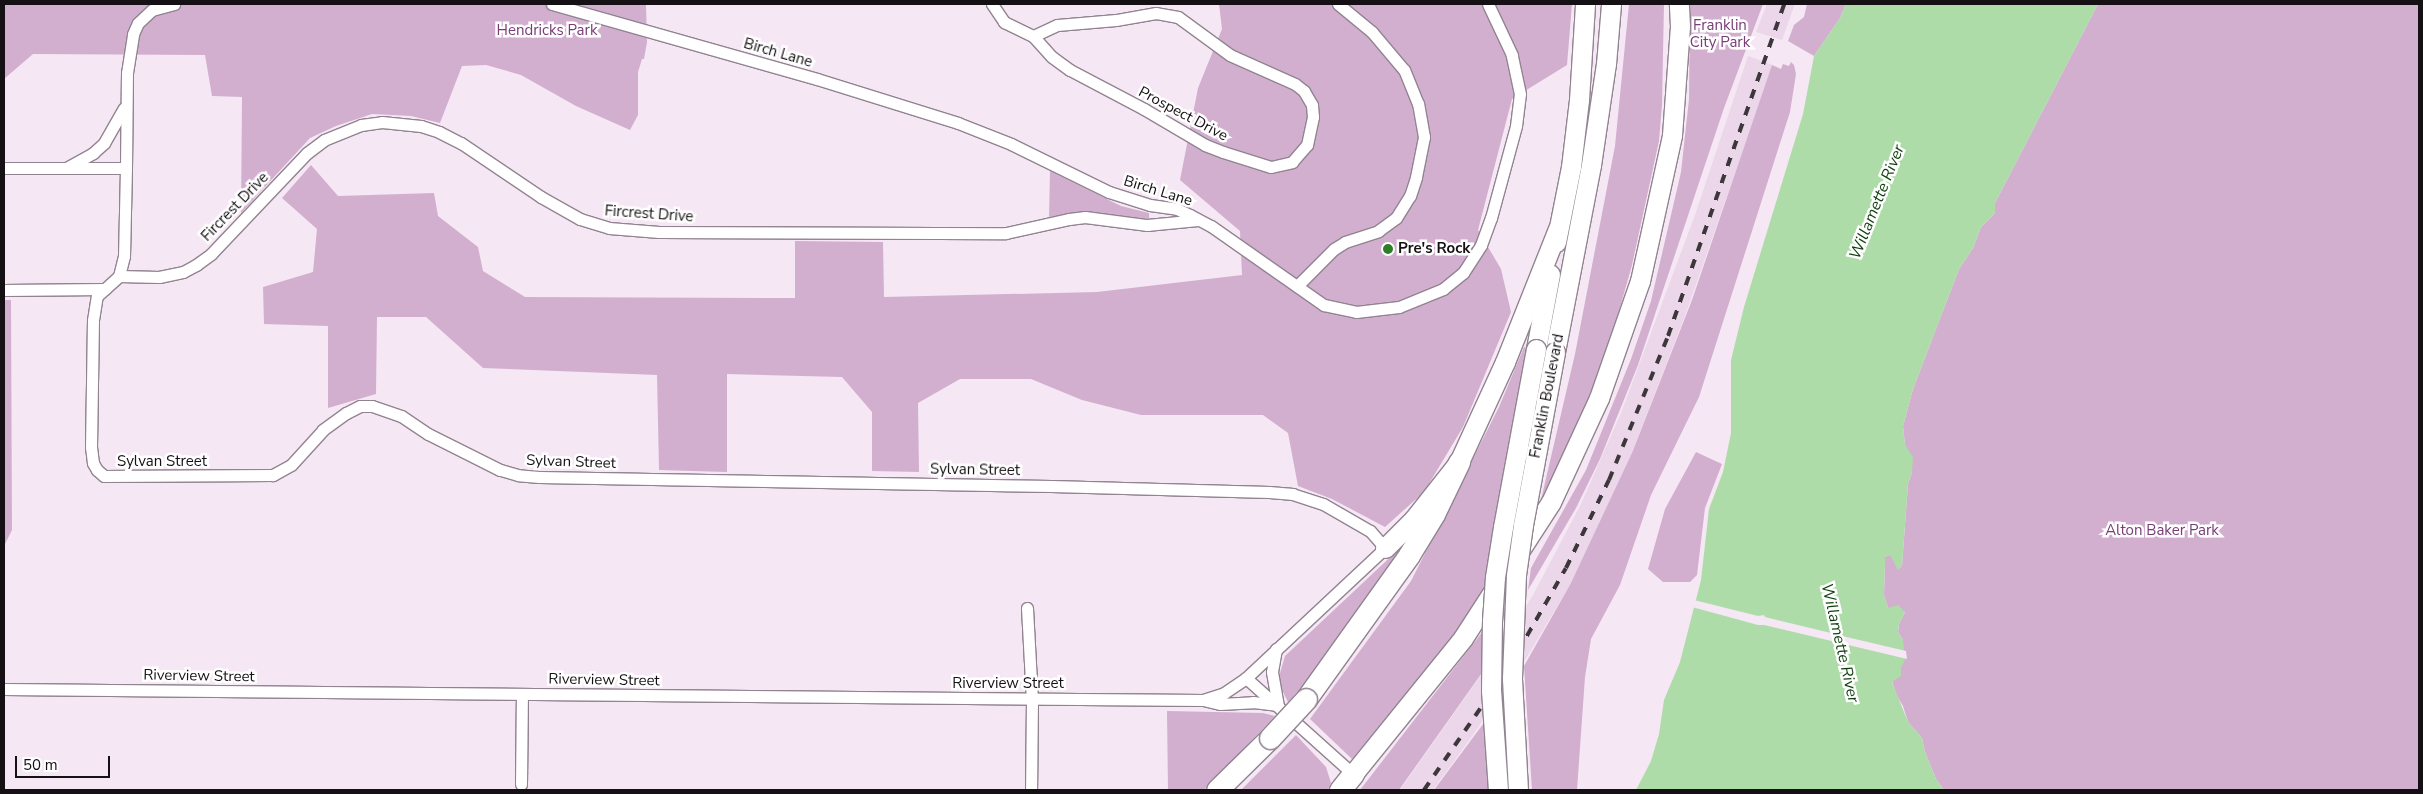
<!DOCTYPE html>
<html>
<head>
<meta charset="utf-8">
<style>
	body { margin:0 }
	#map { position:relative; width:2423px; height:794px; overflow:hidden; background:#f6e7f4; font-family:"Nunito Sans",sans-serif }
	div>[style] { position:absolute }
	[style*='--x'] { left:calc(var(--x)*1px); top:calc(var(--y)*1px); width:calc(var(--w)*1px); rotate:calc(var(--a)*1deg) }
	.built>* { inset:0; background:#ebd7e9 }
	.green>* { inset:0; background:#d2afcf }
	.water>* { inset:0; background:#aedca9 }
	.pier>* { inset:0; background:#f6e7f4 }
	.roads { filter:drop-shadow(1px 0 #918490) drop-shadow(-1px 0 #918490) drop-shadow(0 1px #918490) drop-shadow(0 -1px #918490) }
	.minor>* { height:11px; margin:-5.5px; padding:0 5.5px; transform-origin:5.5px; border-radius:5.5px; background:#fff }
	.primary>* { height:19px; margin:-9.5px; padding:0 9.5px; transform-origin:9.5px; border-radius:9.5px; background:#fff }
	.motorway>* { height:21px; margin:-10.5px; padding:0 10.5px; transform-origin:10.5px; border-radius:10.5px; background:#fff }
	.rail>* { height:4px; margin-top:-2px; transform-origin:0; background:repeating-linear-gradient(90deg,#3d373c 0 9px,transparent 0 18px) }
	.bridges { filter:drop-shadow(1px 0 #918490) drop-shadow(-1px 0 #918490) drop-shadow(0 1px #918490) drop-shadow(0 -1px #918490) }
	.primary-bridge>* { height:19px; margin:-9.5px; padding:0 9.5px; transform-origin:9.5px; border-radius:9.5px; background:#fff }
	.motorway-bridge>* { height:21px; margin:-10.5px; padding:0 10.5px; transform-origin:10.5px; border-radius:10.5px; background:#fff }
	.dots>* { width:14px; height:14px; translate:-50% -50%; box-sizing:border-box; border:2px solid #fff; border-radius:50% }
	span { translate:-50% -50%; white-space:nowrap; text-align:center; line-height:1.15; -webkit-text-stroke:5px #fff; paint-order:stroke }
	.park-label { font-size:15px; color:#783c76 }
	.street-label { font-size:15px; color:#151014 }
	.poi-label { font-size:15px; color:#151014; font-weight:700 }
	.left { translate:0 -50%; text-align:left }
	.water-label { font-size:16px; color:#0f3e0d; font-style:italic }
	.frame { position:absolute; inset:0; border:5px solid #151014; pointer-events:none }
	.scale { position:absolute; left:15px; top:756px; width:95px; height:22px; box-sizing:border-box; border:2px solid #151014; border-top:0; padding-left:6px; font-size:15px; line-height:18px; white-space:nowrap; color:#151014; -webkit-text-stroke:4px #fff; paint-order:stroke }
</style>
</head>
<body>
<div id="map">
	<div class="built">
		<div style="clip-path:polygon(1767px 4px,1795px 4px,1782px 40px,1756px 32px)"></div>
		<div style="clip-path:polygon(1748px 56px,1773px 65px,1686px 313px,1623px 476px,1574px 578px,1527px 657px,1473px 735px,1433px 790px,1400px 790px,1484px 671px,1533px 595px,1581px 504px,1621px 413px,1695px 215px)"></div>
	</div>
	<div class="green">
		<div style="clip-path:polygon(4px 4px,646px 4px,647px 42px,644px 59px,642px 59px,638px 72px,638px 115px,630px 130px,576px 106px,521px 75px,486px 65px,462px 66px,440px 123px,411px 116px,372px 114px,336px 126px,310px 138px,241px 213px,242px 97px,212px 96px,205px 55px,33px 54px,4px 79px)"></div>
		<div style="clip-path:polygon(1219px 4px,1572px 4px,1567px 65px,1512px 99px,1478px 230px,1501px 269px,1511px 312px,1463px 427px,1424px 492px,1385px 527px,1332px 499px,1298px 486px,1288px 433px,1263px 415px,1141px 415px,1082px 400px,1031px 379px,960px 379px,918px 403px,919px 472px,872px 471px,872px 412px,842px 377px,727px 374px,727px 472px,659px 470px,657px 375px,483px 368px,426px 317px,377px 317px,376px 394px,328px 408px,328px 326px,264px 324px,263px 287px,313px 272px,317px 229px,282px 198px,311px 165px,338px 196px,434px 193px,438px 216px,478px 247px,483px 271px,525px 297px,795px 298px,795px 241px,883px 242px,884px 297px,1097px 292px,1242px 275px,1240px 231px,1180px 180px,1198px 88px,1222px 29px)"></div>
		<div style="clip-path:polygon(1629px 4px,1664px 4px,1662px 105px,1659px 141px,1632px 265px,1610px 343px,1582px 414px,1540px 504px,1575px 354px,1615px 146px)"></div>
		<div style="clip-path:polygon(1690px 4px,1763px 4px,1724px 108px,1638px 365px,1600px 459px,1576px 508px,1528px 590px,1531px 568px,1586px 470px,1631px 359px,1651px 301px,1681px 172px,1689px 99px)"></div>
		<div style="clip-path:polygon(1807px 4px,1846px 4px,1840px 18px,1814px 56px,1788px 41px,1794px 25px,1804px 17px)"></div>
		<div style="clip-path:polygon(2098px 4px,2419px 4px,2419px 790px,1944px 790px,1936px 779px,1925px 752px,1922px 738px,1908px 722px,1903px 706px,1897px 696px,1892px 681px,1901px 667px,1903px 640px,1898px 632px,1899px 624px,1905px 612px,1888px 608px,1884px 595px,1885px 563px,1885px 557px,1891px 554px,1898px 569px,1902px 566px,1908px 484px,1912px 472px,1905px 445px,1903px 426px,1913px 389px,1959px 269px,1973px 248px,1981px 227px,1995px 213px,1995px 203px)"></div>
		<div style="clip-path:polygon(1791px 62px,1794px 65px,1796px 74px,1790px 112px,1699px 397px,1651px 495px,1620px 585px,1591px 639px,1585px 677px,1577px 790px,1532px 790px,1524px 666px,1571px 583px,1632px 453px,1692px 300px,1772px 65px,1781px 69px,1783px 64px,1789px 66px)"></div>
		<div style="clip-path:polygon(1050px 171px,1121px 206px,1149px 213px,1149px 219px,1086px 212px,1049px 217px)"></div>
		<div style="clip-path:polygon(4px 300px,11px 300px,12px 530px,4px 546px)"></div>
		<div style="clip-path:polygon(1524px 347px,1532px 349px,1487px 594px,1352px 759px,1310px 719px,1411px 581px,1499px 407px)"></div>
		<div style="clip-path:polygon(1696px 452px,1722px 464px,1705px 508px,1697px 575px,1690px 582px,1663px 582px,1648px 569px,1665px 509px)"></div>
		<div style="clip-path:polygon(1401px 547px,1402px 549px,1313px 674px,1288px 702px,1280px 686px,1280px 673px,1285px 656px)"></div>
		<div style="clip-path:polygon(1483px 631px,1484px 670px,1399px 790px,1360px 790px)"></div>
		<div style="clip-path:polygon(1167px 711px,1263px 713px,1275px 716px,1204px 790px,1168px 790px)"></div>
		<div style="clip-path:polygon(1486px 720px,1491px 790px,1434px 790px)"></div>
		<div style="clip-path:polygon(1296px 735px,1326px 767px,1331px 783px,1328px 790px,1241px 790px)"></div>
	</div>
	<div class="water">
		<div style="clip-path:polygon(1846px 4px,2098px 4px,1995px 203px,1995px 213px,1981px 227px,1973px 248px,1959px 269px,1913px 389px,1903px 426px,1905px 445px,1913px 457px,1912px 472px,1908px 484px,1902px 566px,1898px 570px,1890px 555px,1885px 557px,1885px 563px,1884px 595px,1888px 608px,1898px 605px,1905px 612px,1899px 624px,1898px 632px,1903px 640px,1905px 660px,1901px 667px,1901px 676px,1892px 682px,1908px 722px,1922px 738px,1925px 752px,1936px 779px,1944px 790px,1636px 790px,1651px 761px,1659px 734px,1664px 700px,1680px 662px,1701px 580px,1709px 509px,1723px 472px,1731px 433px,1731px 360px,1744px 307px,1803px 114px,1814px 56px,1840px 18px)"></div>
	</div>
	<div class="pier">
		<div style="clip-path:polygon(1694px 600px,1758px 616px,1764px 615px,1765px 617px,1831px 633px,1833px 632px,1838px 635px,1906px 651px,1907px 659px,1764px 625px,1758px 625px,1692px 607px)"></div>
	</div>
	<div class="roads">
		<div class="minor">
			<div style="--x:552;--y:4;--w:275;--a:15.8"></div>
			<div style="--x:817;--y:79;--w:148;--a:17.3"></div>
			<div style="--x:958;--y:123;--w:57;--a:21.6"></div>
			<div style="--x:1011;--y:144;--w:109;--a:26.1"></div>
			<div style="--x:1109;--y:192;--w:43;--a:17.6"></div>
			<div style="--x:1150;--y:205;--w:27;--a:8"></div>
			<div style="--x:1177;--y:209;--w:14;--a:25"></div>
			<div style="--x:1190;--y:215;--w:24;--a:28"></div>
			<div style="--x:1211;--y:226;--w:138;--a:35"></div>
			<div style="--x:1324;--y:305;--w:33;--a:12"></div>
			<div style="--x:1356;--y:312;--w:43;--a:-6.6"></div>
			<div style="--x:1399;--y:307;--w:48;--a:-22.2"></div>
			<div style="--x:1443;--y:289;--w:26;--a:-39"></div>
			<div style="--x:1463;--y:273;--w:33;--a:-57"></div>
			<div style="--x:1481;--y:245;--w:29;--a:-70"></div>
			<div style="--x:1491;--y:218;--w:95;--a:-74.8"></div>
			<div style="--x:1516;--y:126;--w:32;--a:-83"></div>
			<div style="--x:1520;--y:94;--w:40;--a:-102"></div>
			<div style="--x:1512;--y:55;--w:56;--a:-115.2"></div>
			<div style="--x:992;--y:4;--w:22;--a:56"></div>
			<div style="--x:1004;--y:22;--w:32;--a:26"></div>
			<div style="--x:1033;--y:36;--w:28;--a:48"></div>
			<div style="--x:1052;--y:57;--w:22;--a:36"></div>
			<div style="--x:1070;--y:70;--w:84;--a:27.8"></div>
			<div style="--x:1144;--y:109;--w:71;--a:30.5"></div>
			<div style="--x:1205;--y:145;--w:19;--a:21"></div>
			<div style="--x:1223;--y:152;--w:50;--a:17.4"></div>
			<div style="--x:1271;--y:167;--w:22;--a:-13"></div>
			<div style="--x:1292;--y:162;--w:23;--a:-49"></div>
			<div style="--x:1307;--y:145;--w:29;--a:-78"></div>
			<div style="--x:1313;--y:117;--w:12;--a:-95"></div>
			<div style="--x:1312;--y:105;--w:16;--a:-120"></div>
			<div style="--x:1304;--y:91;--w:11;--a:-142"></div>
			<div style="--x:1295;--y:84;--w:71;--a:-156"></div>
			<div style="--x:1230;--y:55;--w:64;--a:-143.8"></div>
			<div style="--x:1178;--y:17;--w:22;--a:-170"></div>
			<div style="--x:1156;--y:13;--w:41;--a:170.1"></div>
			<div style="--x:1116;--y:20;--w:59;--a:175.2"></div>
			<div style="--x:1057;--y:25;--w:26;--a:155"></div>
			<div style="--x:68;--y:167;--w:29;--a:-29"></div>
			<div style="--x:93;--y:153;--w:15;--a:-42"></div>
			<div style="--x:104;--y:143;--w:40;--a:-60.3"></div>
			<div style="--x:4;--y:168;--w:122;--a:0"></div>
			<div style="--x:126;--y:168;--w:95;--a:-89.4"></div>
			<div style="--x:127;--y:73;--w:39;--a:-81"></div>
			<div style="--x:133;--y:34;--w:12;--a:-66"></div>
			<div style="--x:138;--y:23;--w:19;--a:-43"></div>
			<div style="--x:152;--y:10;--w:23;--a:-15"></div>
			<div style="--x:119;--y:276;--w:40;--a:1.4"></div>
			<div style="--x:159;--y:277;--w:25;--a:-12"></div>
			<div style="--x:183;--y:272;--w:15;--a:-28"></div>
			<div style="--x:196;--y:265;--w:19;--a:-36"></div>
			<div style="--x:211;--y:254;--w:139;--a:-46.5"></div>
			<div style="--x:307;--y:153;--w:21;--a:-37"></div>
			<div style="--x:324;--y:140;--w:40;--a:-22"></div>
			<div style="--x:361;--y:125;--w:21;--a:-8"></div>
			<div style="--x:382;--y:122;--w:39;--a:6"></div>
			<div style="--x:421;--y:126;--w:19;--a:18"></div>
			<div style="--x:439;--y:132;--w:25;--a:27"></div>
			<div style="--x:461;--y:143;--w:97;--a:34"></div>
			<div style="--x:541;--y:197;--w:45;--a:29.4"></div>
			<div style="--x:580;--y:219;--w:30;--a:17"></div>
			<div style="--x:609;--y:228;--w:50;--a:4.6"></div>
			<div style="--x:659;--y:232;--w:347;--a:0.2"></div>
			<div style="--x:1006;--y:233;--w:65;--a:-12.5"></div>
			<div style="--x:1069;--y:219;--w:16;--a:-7"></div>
			<div style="--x:1085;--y:217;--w:63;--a:7.4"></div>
			<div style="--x:1147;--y:225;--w:51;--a:-5.6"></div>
			<div style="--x:1297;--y:286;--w:52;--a:-45"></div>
			<div style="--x:1334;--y:249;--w:13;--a:-32"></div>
			<div style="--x:1345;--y:242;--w:35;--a:-18"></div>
			<div style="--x:1378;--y:231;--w:22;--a:-36"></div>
			<div style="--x:1396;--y:218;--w:26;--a:-58"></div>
			<div style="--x:1410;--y:196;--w:20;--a:-72"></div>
			<div style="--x:1416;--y:177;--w:41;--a:-78.7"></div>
			<div style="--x:1424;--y:137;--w:34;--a:-100"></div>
			<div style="--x:1418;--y:104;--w:37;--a:-112"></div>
			<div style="--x:1404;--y:70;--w:50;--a:-130.1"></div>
			<div style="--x:1372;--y:32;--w:44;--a:-140.5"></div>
			<div style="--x:4;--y:290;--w:101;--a:-0.6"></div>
			<div style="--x:1027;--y:608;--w:91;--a:86.9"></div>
			<div style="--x:1032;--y:699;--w:91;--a:90.6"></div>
			<div style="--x:1276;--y:649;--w:23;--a:100"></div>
			<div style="--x:1272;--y:672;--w:34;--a:80"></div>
			<div style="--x:1246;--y:678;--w:144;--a:41.9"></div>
			<div style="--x:4;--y:689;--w:1199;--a:0.53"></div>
			<div style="--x:1203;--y:700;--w:22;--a:-18"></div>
			<div style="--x:1224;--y:693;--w:27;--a:-34"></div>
			<div style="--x:1246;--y:678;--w:190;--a:-43.1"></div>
			<div style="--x:1385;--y:548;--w:23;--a:-131"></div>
			<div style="--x:1370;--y:531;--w:54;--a:-150.1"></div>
			<div style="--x:1323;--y:504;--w:32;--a:-162"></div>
			<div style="--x:1293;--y:494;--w:24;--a:-175"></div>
			<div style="--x:1269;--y:492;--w:218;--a:-178.4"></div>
			<div style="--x:1051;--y:486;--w:512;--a:-178.99"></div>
			<div style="--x:539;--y:477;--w:21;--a:-175"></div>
			<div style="--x:518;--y:475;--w:19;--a:-164"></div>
			<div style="--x:500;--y:470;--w:80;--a:-153.4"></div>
			<div style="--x:428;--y:434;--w:32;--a:-146"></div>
			<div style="--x:401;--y:416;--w:31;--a:-161"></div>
			<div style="--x:372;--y:406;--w:12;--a:180"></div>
			<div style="--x:360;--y:406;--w:16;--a:153"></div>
			<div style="--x:346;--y:413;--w:29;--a:144"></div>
			<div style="--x:323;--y:430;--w:47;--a:132.4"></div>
			<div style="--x:291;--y:465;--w:21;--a:151"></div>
			<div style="--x:273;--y:475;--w:169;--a:179.7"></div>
			<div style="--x:104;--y:476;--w:9;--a:-139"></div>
			<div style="--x:97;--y:470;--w:8;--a:-120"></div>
			<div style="--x:93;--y:463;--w:16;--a:-97"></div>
			<div style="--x:91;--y:447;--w:127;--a:-89.1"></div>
			<div style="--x:93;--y:320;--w:24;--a:-81"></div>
			<div style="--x:97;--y:296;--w:30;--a:-42"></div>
			<div style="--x:119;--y:276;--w:21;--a:-76"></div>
			<div style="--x:124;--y:256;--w:88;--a:-88.7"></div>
			<div style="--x:1203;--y:700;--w:17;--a:13"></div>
			<div style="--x:1220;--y:704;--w:33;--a:-3"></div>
			<div style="--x:1253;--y:702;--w:23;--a:7"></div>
			<div style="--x:521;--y:784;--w:90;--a:-89.4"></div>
		</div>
		<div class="primary">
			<div style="--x:1556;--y:242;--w:76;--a:-78.7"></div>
			<div style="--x:1571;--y:167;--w:67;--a:-83.2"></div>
			<div style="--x:1579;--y:100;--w:96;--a:-86.4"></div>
			<div style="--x:1536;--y:349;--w:76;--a:-79.4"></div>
			<div style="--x:1555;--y:352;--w:190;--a:-79.1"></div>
			<div style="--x:1591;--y:165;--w:102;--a:-81.6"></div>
			<div style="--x:1606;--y:64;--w:60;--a:-85.2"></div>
			<div style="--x:1385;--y:548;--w:41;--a:-45"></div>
			<div style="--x:1414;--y:519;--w:73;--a:-51.7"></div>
			<div style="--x:1459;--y:462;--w:110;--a:-65.3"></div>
			<div style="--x:1505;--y:362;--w:143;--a:-68.3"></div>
			<div style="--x:1353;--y:774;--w:175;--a:-51"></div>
			<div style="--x:1463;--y:638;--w:162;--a:-57.1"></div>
			<div style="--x:1551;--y:502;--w:115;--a:-65.2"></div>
			<div style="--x:1599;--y:398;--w:124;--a:-70.7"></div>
			<div style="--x:1640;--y:281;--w:149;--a:-77.6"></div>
			<div style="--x:1672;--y:135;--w:109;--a:-85.8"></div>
			<div style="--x:1680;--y:26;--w:22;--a:-93"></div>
		</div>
		<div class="motorway">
			<div style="--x:1306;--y:699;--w:177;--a:-54.4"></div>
			<div style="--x:1409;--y:555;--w:48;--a:-58.6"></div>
			<div style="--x:1434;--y:514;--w:58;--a:-64.3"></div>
			<div style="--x:1217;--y:790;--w:74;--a:-44.5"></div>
			<div style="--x:1340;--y:790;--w:21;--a:-51"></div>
		</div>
	</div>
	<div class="rail">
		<div style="--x:1424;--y:790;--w:150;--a:-55.4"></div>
		<div style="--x:1509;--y:667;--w:114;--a:-60.1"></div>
		<div style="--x:1566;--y:568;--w:98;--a:-64"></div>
		<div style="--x:1609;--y:480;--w:156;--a:-67.7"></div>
		<div style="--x:1668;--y:336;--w:352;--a:-70.7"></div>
	</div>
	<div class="bridges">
		<div class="primary-bridge">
			<div style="--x:1498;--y:790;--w:99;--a:-94"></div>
			<div style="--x:1491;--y:691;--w:70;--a:-89.2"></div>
			<div style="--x:1492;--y:621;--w:44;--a:-86.1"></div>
			<div style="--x:1495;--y:577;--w:51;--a:-80.9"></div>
			<div style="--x:1503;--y:527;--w:181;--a:-79.5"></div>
			<div style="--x:1518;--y:790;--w:112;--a:-93.1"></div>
			<div style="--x:1512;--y:678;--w:103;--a:-87.8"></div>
			<div style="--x:1516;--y:575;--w:50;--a:-82"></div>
			<div style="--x:1523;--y:525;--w:176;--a:-79.5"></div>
		</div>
		<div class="motorway-bridge">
			<div style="--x:1270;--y:738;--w:53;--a:-47.3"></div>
		</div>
	</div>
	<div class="dots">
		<div style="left:1388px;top:249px;background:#2d7e29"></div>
	</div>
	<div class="park-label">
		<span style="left:1720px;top:34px">Franklin<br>City Park</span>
		<span style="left:547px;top:31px">Hendricks Park</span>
		<span style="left:2162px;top:531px">Alton Baker Park</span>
	</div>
	<div class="street-label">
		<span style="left:778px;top:53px;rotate:16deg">Birch Lane</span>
		<span style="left:1183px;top:114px;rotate:28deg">Prospect Drive</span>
		<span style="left:1158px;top:191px;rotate:17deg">Birch Lane</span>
		<span style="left:235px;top:207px;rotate:-46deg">Fircrest Drive</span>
		<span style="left:649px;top:214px;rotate:4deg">Fircrest Drive</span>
		<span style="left:1547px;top:396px;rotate:-79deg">Franklin Boulevard</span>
		<span style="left:162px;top:462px">Sylvan Street</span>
		<span style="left:571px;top:462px;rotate:2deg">Sylvan Street</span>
		<span style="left:975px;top:470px;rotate:1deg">Sylvan Street</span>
		<span style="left:199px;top:676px;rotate:1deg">Riverview Street</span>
		<span style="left:604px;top:680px;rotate:1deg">Riverview Street</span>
		<span style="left:1008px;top:684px">Riverview Street</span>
	</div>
	<div class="poi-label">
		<span class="left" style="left:1398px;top:249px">Pre's Rock</span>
	</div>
	<div class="water-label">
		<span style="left:1877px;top:202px;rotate:-68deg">Willamette River</span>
		<span style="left:1840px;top:643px;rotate:77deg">Willamette River</span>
	</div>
	<div class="frame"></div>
	<div class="scale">50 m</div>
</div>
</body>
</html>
